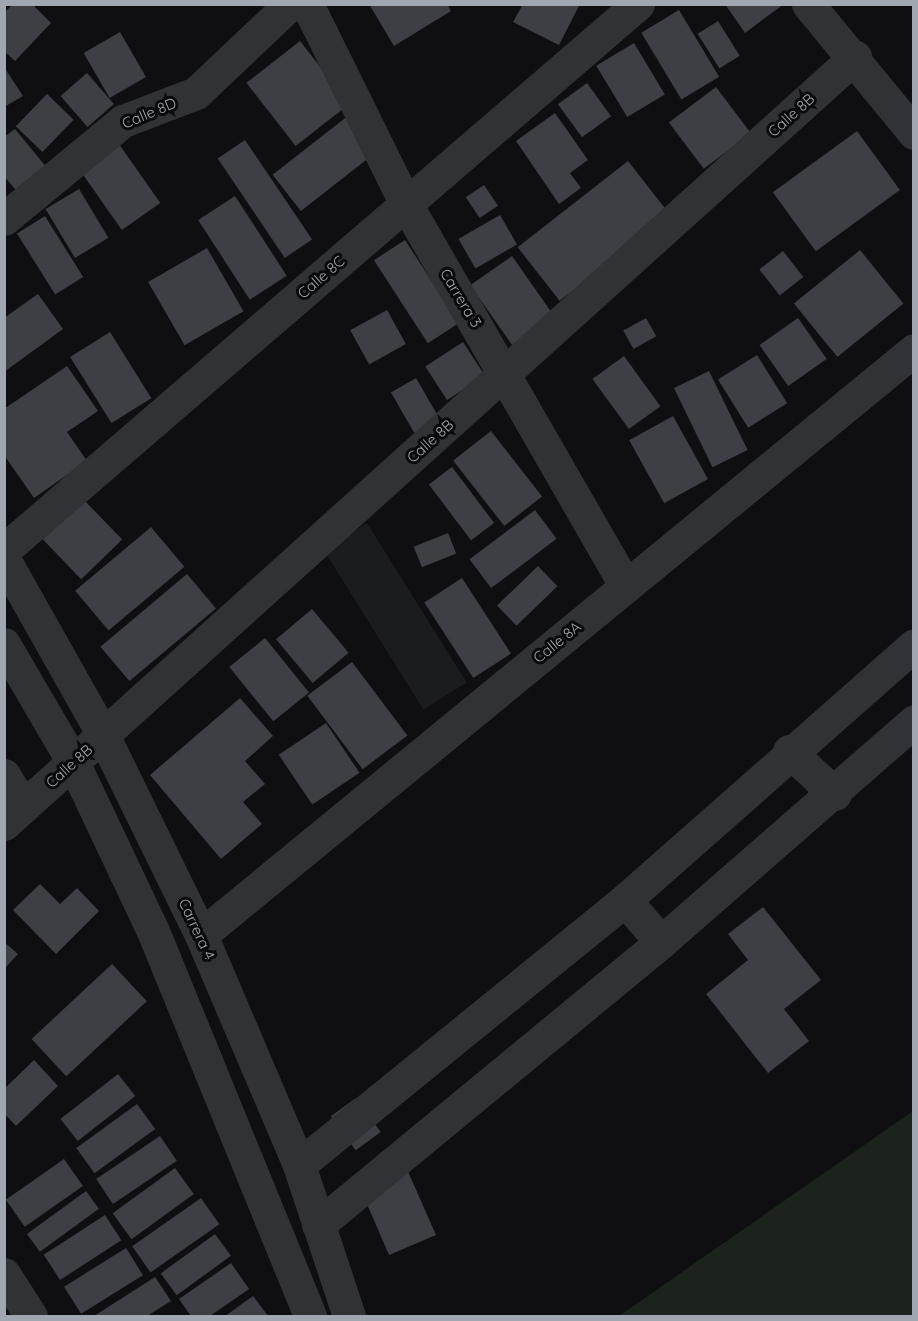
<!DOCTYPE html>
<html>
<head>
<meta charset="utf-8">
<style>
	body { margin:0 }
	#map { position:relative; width:918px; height:1321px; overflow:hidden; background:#0f0f11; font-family:Quicksand,sans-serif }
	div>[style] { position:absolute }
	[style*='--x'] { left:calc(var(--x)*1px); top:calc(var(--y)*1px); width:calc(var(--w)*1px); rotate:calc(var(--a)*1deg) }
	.built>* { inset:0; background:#1b1c1d; transform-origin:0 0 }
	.green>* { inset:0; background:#1c231d }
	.building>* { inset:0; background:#3e3f44; transform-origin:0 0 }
	.minor>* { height:33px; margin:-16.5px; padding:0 16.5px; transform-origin:16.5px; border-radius:16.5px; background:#313235 }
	span { translate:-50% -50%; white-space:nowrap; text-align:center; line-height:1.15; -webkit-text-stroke:6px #0a0a0c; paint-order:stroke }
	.street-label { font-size:15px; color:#a1a7b1 }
	.frame { position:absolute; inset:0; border:6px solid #a1a7b1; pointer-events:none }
</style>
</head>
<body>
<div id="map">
	<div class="built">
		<div style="left:367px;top:523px;width:188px;height:51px;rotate:58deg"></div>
	</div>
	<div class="green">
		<div style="clip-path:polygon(913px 1111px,913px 1316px,619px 1316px)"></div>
	</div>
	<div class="building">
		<div style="clip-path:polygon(13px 4px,32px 4px,51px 23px,15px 61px,4px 51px,4px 13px)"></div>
		<div style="clip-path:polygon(369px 4px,447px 4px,451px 11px,394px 46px)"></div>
		<div style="clip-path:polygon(523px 4px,580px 4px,559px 45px,513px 22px)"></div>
		<div style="clip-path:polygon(725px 4px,784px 4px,745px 33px)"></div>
		<div style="left:679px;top:10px;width:78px;height:44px;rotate:59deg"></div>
		<div style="left:718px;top:21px;width:41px;height:24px;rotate:58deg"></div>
		<div style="left:120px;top:32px;width:52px;height:42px;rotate:60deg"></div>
		<div style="left:300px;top:41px;width:80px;height:68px;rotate:52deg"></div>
		<div style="left:634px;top:43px;width:60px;height:44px;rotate:59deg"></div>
		<div style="clip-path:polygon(4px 67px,23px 96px,4px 107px)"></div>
		<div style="left:87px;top:73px;width:41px;height:35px;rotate:49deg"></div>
		<div style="left:587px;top:83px;width:41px;height:36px;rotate:54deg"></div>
		<div style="left:716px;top:87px;width:58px;height:59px;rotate:53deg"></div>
		<div style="left:47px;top:94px;width:37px;height:45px;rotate:44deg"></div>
		<div style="clip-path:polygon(555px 113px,588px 160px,570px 173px,581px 188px,559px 204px,516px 141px)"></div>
		<div style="left:349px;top:115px;width:46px;height:97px;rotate:52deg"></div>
		<div style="clip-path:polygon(15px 129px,48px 169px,19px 194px,4px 176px,4px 137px)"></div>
		<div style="left:857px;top:131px;width:73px;height:104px;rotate:54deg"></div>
		<div style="left:245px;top:140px;width:120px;height:33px;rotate:56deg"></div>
		<div style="left:119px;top:144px;width:72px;height:47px;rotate:55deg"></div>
		<div style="left:628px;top:161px;width:68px;height:140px;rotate:52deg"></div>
		<div style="left:484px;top:185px;width:25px;height:22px;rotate:56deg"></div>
		<div style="left:79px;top:189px;width:57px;height:39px;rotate:59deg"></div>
		<div style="left:235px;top:196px;width:95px;height:44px;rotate:57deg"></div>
		<div style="left:500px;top:215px;width:34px;height:48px;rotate:60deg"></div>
		<div style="left:45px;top:216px;width:72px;height:33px;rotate:58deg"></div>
		<div style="left:405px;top:240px;width:99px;height:37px;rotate:57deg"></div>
		<div style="left:207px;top:248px;width:73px;height:68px;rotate:60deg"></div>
		<div style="left:860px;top:250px;width:69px;height:85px;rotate:51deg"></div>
		<div style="left:783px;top:251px;width:33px;height:30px;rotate:52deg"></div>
		<div style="left:512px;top:256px;width:77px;height:51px;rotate:55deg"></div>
		<div style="clip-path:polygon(38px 294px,63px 329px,4px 372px,4px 318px)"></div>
		<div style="left:387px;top:310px;width:39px;height:42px;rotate:61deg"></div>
		<div style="left:646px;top:318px;width:21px;height:26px;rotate:61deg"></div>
		<div style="left:798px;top:318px;width:50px;height:47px;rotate:55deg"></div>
		<div style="left:110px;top:332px;width:78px;height:47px;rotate:58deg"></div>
		<div style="left:463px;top:342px;width:40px;height:45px;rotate:57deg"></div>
		<div style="left:757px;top:355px;width:57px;height:46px;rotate:58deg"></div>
		<div style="left:624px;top:356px;width:62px;height:39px;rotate:54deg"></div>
		<div style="clip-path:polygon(67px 366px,98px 411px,67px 432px,87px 461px,34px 498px,4px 455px,4px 409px)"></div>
		<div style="left:709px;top:371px;width:88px;height:39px;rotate:64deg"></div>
		<div style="left:416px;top:378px;width:48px;height:29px;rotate:60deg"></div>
		<div style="left:673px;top:416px;width:72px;height:50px;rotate:61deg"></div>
		<div style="left:491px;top:431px;width:83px;height:48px;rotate:52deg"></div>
		<div style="left:452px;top:467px;width:70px;height:29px;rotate:53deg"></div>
		<div style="left:84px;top:500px;width:55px;height:57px;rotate:46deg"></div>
		<div style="left:535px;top:510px;width:36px;height:82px;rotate:53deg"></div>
		<div style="left:151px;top:527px;width:52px;height:99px;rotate:50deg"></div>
		<div style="left:448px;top:533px;width:22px;height:37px;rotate:68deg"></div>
		<div style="left:538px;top:566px;width:28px;height:57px;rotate:46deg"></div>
		<div style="left:187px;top:574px;width:45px;height:113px;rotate:50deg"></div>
		<div style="left:462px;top:578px;width:90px;height:45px;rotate:57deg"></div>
		<div style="left:312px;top:609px;width:57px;height:47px;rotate:50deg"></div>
		<div style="left:265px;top:638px;width:70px;height:46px;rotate:51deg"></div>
		<div style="left:352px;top:662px;width:92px;height:56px;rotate:53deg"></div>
		<div style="clip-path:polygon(240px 698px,273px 736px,245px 761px,265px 784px,243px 802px,262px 824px,221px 859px,150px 775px)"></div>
		<div style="left:326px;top:723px;width:60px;height:57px;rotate:56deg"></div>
		<div style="clip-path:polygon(40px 884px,60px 904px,77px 888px,99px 911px,56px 954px,13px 910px)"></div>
		<div style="clip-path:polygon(763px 907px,821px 980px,784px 1009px,809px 1041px,768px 1073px,706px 994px,748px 960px,728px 934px)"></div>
		<div style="clip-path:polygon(4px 942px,18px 954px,4px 969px)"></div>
		<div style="left:112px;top:964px;width:51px;height:110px;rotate:47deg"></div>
		<div style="clip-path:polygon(34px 1060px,58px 1086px,16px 1126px,4px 1113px,4px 1089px)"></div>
		<div style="left:118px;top:1074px;width:28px;height:73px;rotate:52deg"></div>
		<div style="left:356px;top:1098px;width:42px;height:31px;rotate:54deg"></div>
		<div style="left:137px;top:1104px;width:31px;height:75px;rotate:54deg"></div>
		<div style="left:160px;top:1136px;width:30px;height:77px;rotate:56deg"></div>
		<div style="left:64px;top:1159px;width:33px;height:71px;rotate:55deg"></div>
		<div style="clip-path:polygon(406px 1167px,436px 1235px,389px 1255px,367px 1204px)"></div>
		<div style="left:175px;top:1168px;width:32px;height:77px;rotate:54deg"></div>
		<div style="left:86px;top:1191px;width:22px;height:73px;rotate:54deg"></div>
		<div style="left:201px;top:1198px;width:32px;height:84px;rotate:55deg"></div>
		<div style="left:105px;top:1215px;width:30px;height:73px;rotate:57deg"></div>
		<div style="left:215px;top:1234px;width:27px;height:67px;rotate:54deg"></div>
		<div style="left:126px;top:1248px;width:32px;height:73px;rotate:58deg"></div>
		<div style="clip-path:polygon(231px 1263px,249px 1289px,210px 1316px,191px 1316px,179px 1299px)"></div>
		<div style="clip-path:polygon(155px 1277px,171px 1301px,147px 1316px,94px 1316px)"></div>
		<div style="clip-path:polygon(253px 1296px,268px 1316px,225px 1316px)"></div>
	</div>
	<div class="minor">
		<div style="--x:307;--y:4;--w:223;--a:63.7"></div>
		<div style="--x:406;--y:204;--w:441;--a:60.1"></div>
		<div style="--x:808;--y:4;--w:167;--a:50.6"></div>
		<div style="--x:4;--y:219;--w:154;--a:-39.5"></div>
		<div style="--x:123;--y:121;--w:78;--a:-21"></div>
		<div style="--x:196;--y:93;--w:129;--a:-43.4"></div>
		<div style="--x:4;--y:550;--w:837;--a:-40.73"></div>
		<div style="--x:4;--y:559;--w:202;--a:60.6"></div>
		<div style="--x:103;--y:735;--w:223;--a:63.9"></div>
		<div style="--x:201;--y:935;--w:250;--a:66.9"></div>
		<div style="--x:299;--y:1165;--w:159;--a:71.7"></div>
		<div style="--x:4;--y:644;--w:137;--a:59.7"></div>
		<div style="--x:73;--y:762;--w:187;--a:64.7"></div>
		<div style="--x:153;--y:931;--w:416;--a:67.8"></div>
		<div style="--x:789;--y:751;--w:63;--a:43.1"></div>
		<div style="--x:4;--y:775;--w:37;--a:59"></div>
		<div style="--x:4;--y:824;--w:1146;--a:-42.03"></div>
		<div style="--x:625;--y:900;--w:55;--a:49.4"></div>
		<div style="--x:201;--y:935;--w:922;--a:-39.37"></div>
		<div style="--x:299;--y:1165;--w:420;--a:-39.1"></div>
		<div style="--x:625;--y:900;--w:385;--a:-41.4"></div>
		<div style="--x:318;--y:1225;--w:445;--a:-39.5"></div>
		<div style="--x:661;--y:942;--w:336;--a:-41.1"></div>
		<div style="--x:4;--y:1274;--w:50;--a:57.3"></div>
	</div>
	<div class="street-label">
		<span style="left:149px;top:113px;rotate:-23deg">Calle 8D</span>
		<span style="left:791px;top:115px;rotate:-42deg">Calle 8B</span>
		<span style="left:321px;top:277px;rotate:-41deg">Calle 8C</span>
		<span style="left:461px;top:298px;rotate:59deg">Carrera 3</span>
		<span style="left:430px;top:441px;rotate:-42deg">Calle 8B</span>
		<span style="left:557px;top:642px;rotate:-39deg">Calle 8A</span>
		<span style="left:69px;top:766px;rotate:-42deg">Calle 8B</span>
		<span style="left:197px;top:929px;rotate:65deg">Carrera 4</span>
	</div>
	<div class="frame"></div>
</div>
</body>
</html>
